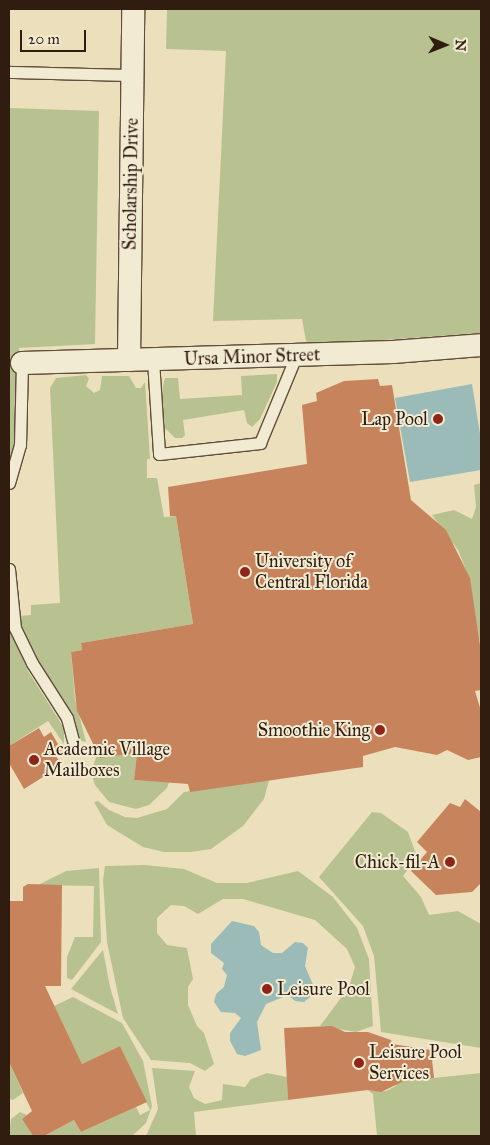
<!DOCTYPE html>
<html>
<head>
<meta charset="utf-8">
<style>
	body { margin:0 }
	#map { position:relative; width:490px; height:1145px; overflow:hidden; background:#ebe0bb; font-family:"IM FELL Great Primer",serif }
	div>[style] { position:absolute }
	[style*='--x'] { left:calc(var(--x)*1px); top:calc(var(--y)*1px); width:calc(var(--w)*1px); rotate:calc(var(--a)*1deg) }
	.green>* { inset:0; background:#b7c290 }
	.water>* { inset:0; background:#9abbb7 }
	.building>* { inset:0; background:#c7845c }
	.roads { filter:drop-shadow(1px 0 #604d3b) drop-shadow(-1px 0 #604d3b) drop-shadow(0 1px #604d3b) drop-shadow(0 -1px #604d3b) }
	.lane>* { height:11px; margin:-5.5px; padding:0 5.5px; transform-origin:5.5px; border-radius:5.5px; background:#f2ebd3 }
	.street>* { height:22px; margin:-11px; padding:0 11px; transform-origin:11px; border-radius:11px; background:#f2ebd3 }
	.dots>* { width:14px; height:14px; translate:-50% -50%; box-sizing:border-box; border:2px solid #f2ebd3; border-radius:50% }
	span { translate:-50% -50%; white-space:nowrap; text-align:center; line-height:1.15; -webkit-text-stroke:4px #f2ebd3; paint-order:stroke }
	.street-label { font-size:18px; color:#311c10 }
	.poi-label { font-size:18px; color:#311c10 }
	.right { translate:-100% -50%; text-align:right }
	.left { translate:0 -50%; text-align:left }
	.frame { position:absolute; inset:0; border:10px solid #311c10; pointer-events:none }
	.north { position:absolute; left:420px; top:20px; width:50px; height:50px; -webkit-text-stroke:4px #f2ebd3; paint-order:stroke; rotate:91deg; font-size:14px; font-weight:700; line-height:20px; text-align:center; color:#311c10 }
	.north::after { content:''; display:block; margin:auto; width:18px; height:22px; background:#311c10; clip-path:polygon(50% 0,100% 100%,50% 72%,0 100%) }
	.scale { position:absolute; left:20px; top:30px; width:66px; height:22px; box-sizing:border-box; border:2px solid #311c10; border-top:0; padding-left:6px; font-size:15px; line-height:18px; white-space:nowrap; color:#311c10; -webkit-text-stroke:4px #f2ebd3; paint-order:stroke }
</style>
</head>
<body>
<div id="map">
	<div class="green">
		<div style="clip-path:polygon(167px 9px,481px 9px,481px 333px,313px 345px,306px 341px,302px 319px,213px 321px,226px 51px,166px 49px)"></div>
		<div style="clip-path:polygon(9px 108px,99px 111px,95px 344px,19px 348px,20px 430px,9px 478px)"></div>
		<div style="clip-path:polygon(277px 374px,277px 382px,260px 419px,252px 427px,247px 423px,244px 410px,183px 420px,185px 435px,182px 438px,175px 438px,164px 427px,161px 394px,165px 378px,178px 378px,180px 399px,242px 395px,241px 376px)"></div>
		<div style="clip-path:polygon(86px 375px,89px 379px,86px 386px,94px 393px,100px 390px,102px 376px,129px 376px,136px 388px,141px 388px,145px 382px,150px 459px,147px 459px,147px 478px,157px 478px,164px 517px,176px 516px,193px 624px,81px 643px,82px 650px,71px 652px,75px 699px,86px 742px,78px 740px,73px 718px,37px 661px,19px 619px,19px 616px,31px 615px,31px 605px,60px 603px,50px 388px,56px 378px)"></div>
		<div style="clip-path:polygon(481px 483px,481px 648px,466px 570px,458px 550px,432px 515px,454px 510px,472px 519px,476px 507px,474px 485px)"></div>
		<div style="clip-path:polygon(9px 625px,28px 671px,64px 728px,64px 744px,48px 721px,9px 746px)"></div>
		<div style="clip-path:polygon(98px 752px,100px 758px,137px 753px,134px 780px,169px 782px,167px 788px,149px 805px,136px 809px,109px 802px,95px 785px,91px 772px)"></div>
		<div style="clip-path:polygon(269px 780px,264px 799px,243px 826px,211px 849px,191px 852px,164px 852px,143px 847px,107px 825px,94px 802px,98px 801px,109px 810px,125px 817px,137px 818px,167px 809px,184px 792px)"></div>
		<div style="clip-path:polygon(372px 812px,381px 813px,408px 832px,417px 857px,403px 876px,421px 897px,429px 915px,458px 911px,481px 924px,481px 1048px,381px 1032px,374px 956px,363px 926px,319px 877px)"></div>
		<div style="clip-path:polygon(145px 865px,184px 869px,217px 883px,247px 883px,298px 871px,333px 897px,357px 928px,369px 959px,373px 1026px,356px 1032px,320px 1026px,349px 987px,355px 967px,347px 949px,315px 920px,243px 899px,223px 899px,198px 914px,184px 906px,171px 905px,157px 918px,157px 933px,167px 945px,187px 948px,193px 979px,188px 987px,188px 1005px,197px 1026px,204px 1033px,214px 1064px,205px 1071px,190px 1063px,151px 1060px,123px 1018px,107px 942px,103px 880px,105px 866px)"></div>
		<div style="clip-path:polygon(99px 868px,101px 942px,72px 980px,67px 978px,67px 957px,75px 937px,93px 937px,94px 886px,38px 885px,66px 871px)"></div>
		<div style="clip-path:polygon(103px 950px,110px 987px,118px 1014px,71px 989px)"></div>
		<div style="clip-path:polygon(73px 997px,122px 1023px,143px 1061px,152px 1106px,146px 1123px,133px 1135px,44px 1136px,74px 1120px,81px 1132px,136px 1107px,140px 1115px,150px 1110px,120px 1046px,82px 1064px,54px 1006px)"></div>
		<div style="clip-path:polygon(9px 1062px,23px 1093px,13px 1100px,9px 1099px)"></div>
		<div style="clip-path:polygon(152px 1068px,195px 1071px,189px 1087px,194px 1098px,205px 1104px,222px 1100px,223px 1084px,245px 1087px,251px 1079px,267px 1073px,287px 1077px,288px 1100px,194px 1112px,196px 1136px,146px 1136px,158px 1109px)"></div>
		<div style="clip-path:polygon(481px 1073px,481px 1136px,377px 1136px,373px 1094px,368px 1090px,386px 1091px,396px 1086px,396px 1082px)"></div>
		<div style="clip-path:polygon(20px 1112px,27px 1115px,22px 1119px,33px 1136px,9px 1136px,11px 1119px)"></div>
	</div>
	<div class="water">
		<div style="clip-path:polygon(472px 384px,481px 440px,481px 470px,410px 482px,395px 398px)"></div>
		<div style="clip-path:polygon(232px 921px,254px 926px,259px 932px,261px 945px,273px 953px,282px 953px,295px 942px,303px 943px,308px 948px,305px 966px,314px 987px,310px 997px,304px 1002px,295px 1001px,288px 995px,266px 1004px,257px 1022px,261px 1050px,245px 1056px,237px 1054px,230px 1041px,230px 1033px,241px 1018px,235px 1013px,221px 1012px,214px 1002px,216px 994px,224px 987px,227px 975px,222px 969px,224px 963px,211px 953px,211px 944px)"></div>
	</div>
	<div class="building">
		<div style="clip-path:polygon(378px 379px,380px 386px,392px 385px,411px 500px,446px 530px,470px 578px,481px 652px,481px 690px,475px 691px,481px 711px,481px 757px,468px 760px,447px 750px,437px 755px,395px 747px,363px 756px,363px 767px,190px 792px,188px 784px,134px 780px,137px 753px,100px 758px,77px 711px,71px 652px,82px 650px,81px 643px,193px 624px,176px 516px,170px 516px,168px 487px,307px 464px,302px 405px,317px 401px,316px 393px,344px 381px)"></div>
		<div style="clip-path:polygon(39px 728px,44px 737px,51px 732px,63px 753px,55px 755px,62px 765px,24px 789px,9px 763px,9px 746px)"></div>
		<div style="clip-path:polygon(465px 799px,481px 812px,481px 883px,472px 892px,436px 895px,411px 871px,427px 852px,417px 842px,450px 803px,460px 807px)"></div>
		<div style="clip-path:polygon(28px 884px,62px 885px,61px 986px,45px 986px,82px 1064px,120px 1046px,147px 1102px,81px 1132px,74px 1120px,44px 1136px,33px 1136px,22px 1119px,32px 1111px,9px 1062px,9px 901px,23px 901px,23px 887px)"></div>
		<div style="clip-path:polygon(332px 1026px,345px 1032px,368px 1032px,391px 1040px,392px 1044px,431px 1050px,434px 1078px,404px 1081px,381px 1092px,368px 1090px,288px 1100px,284px 1028px)"></div>
	</div>
	<div class="roads">
		<div class="lane">
			<div style="--x:9;--y:72;--w:123;--a:1.4"></div>
			<div style="--x:153;--y:360;--w:94;--a:86.3"></div>
			<div style="--x:159;--y:454;--w:102;--a:-6.2"></div>
			<div style="--x:260;--y:443;--w:94;--a:-67.5"></div>
			<div style="--x:9;--y:483;--w:40;--a:-74"></div>
			<div style="--x:20;--y:445;--w:82;--a:-88.6"></div>
			<div style="--x:9;--y:569;--w:59;--a:84.2"></div>
			<div style="--x:15;--y:628;--w:39;--a:64"></div>
			<div style="--x:32;--y:663;--w:65;--a:57.5"></div>
			<div style="--x:67;--y:718;--w:23;--a:75"></div>
		</div>
		<div class="street">
			<div style="--x:129;--y:360;--w:351;--a:-89.3"></div>
			<div style="--x:22;--y:363;--w:371;--a:-1.7"></div>
			<div style="--x:393;--y:352;--w:88;--a:-4.5"></div>
		</div>
	</div>
	<div class="dots">
		<div style="left:438px;top:419px;background:#8f2418"></div>
		<div style="left:245px;top:572px;background:#8f2418"></div>
		<div style="left:380px;top:730px;background:#8f2418"></div>
		<div style="left:34px;top:760px;background:#8f2418"></div>
		<div style="left:450px;top:862px;background:#8f2418"></div>
		<div style="left:267px;top:989px;background:#8f2418"></div>
		<div style="left:359px;top:1063px;background:#8f2418"></div>
	</div>
	<div class="street-label">
		<span style="left:131px;top:184px;rotate:-89deg">Scholarship Drive</span>
		<span style="left:252px;top:357px;rotate:-2deg">Ursa Minor Street</span>
	</div>
	<div class="poi-label">
		<span class="right" style="left:428px;top:419px">Lap Pool</span>
		<span class="left" style="left:255px;top:572px">University of<br>Central Florida</span>
		<span class="right" style="left:370px;top:730px">Smoothie King</span>
		<span class="left" style="left:44px;top:760px">Academic Village<br>Mailboxes</span>
		<span class="right" style="left:440px;top:862px">Chick-fil-A</span>
		<span class="left" style="left:277px;top:989px">Leisure Pool</span>
		<span class="left" style="left:369px;top:1063px">Leisure Pool<br>Services</span>
	</div>
	<div class="frame"></div>
	<div class="north">N</div>
	<div class="scale">20 m</div>
</div>
</body>
</html>
